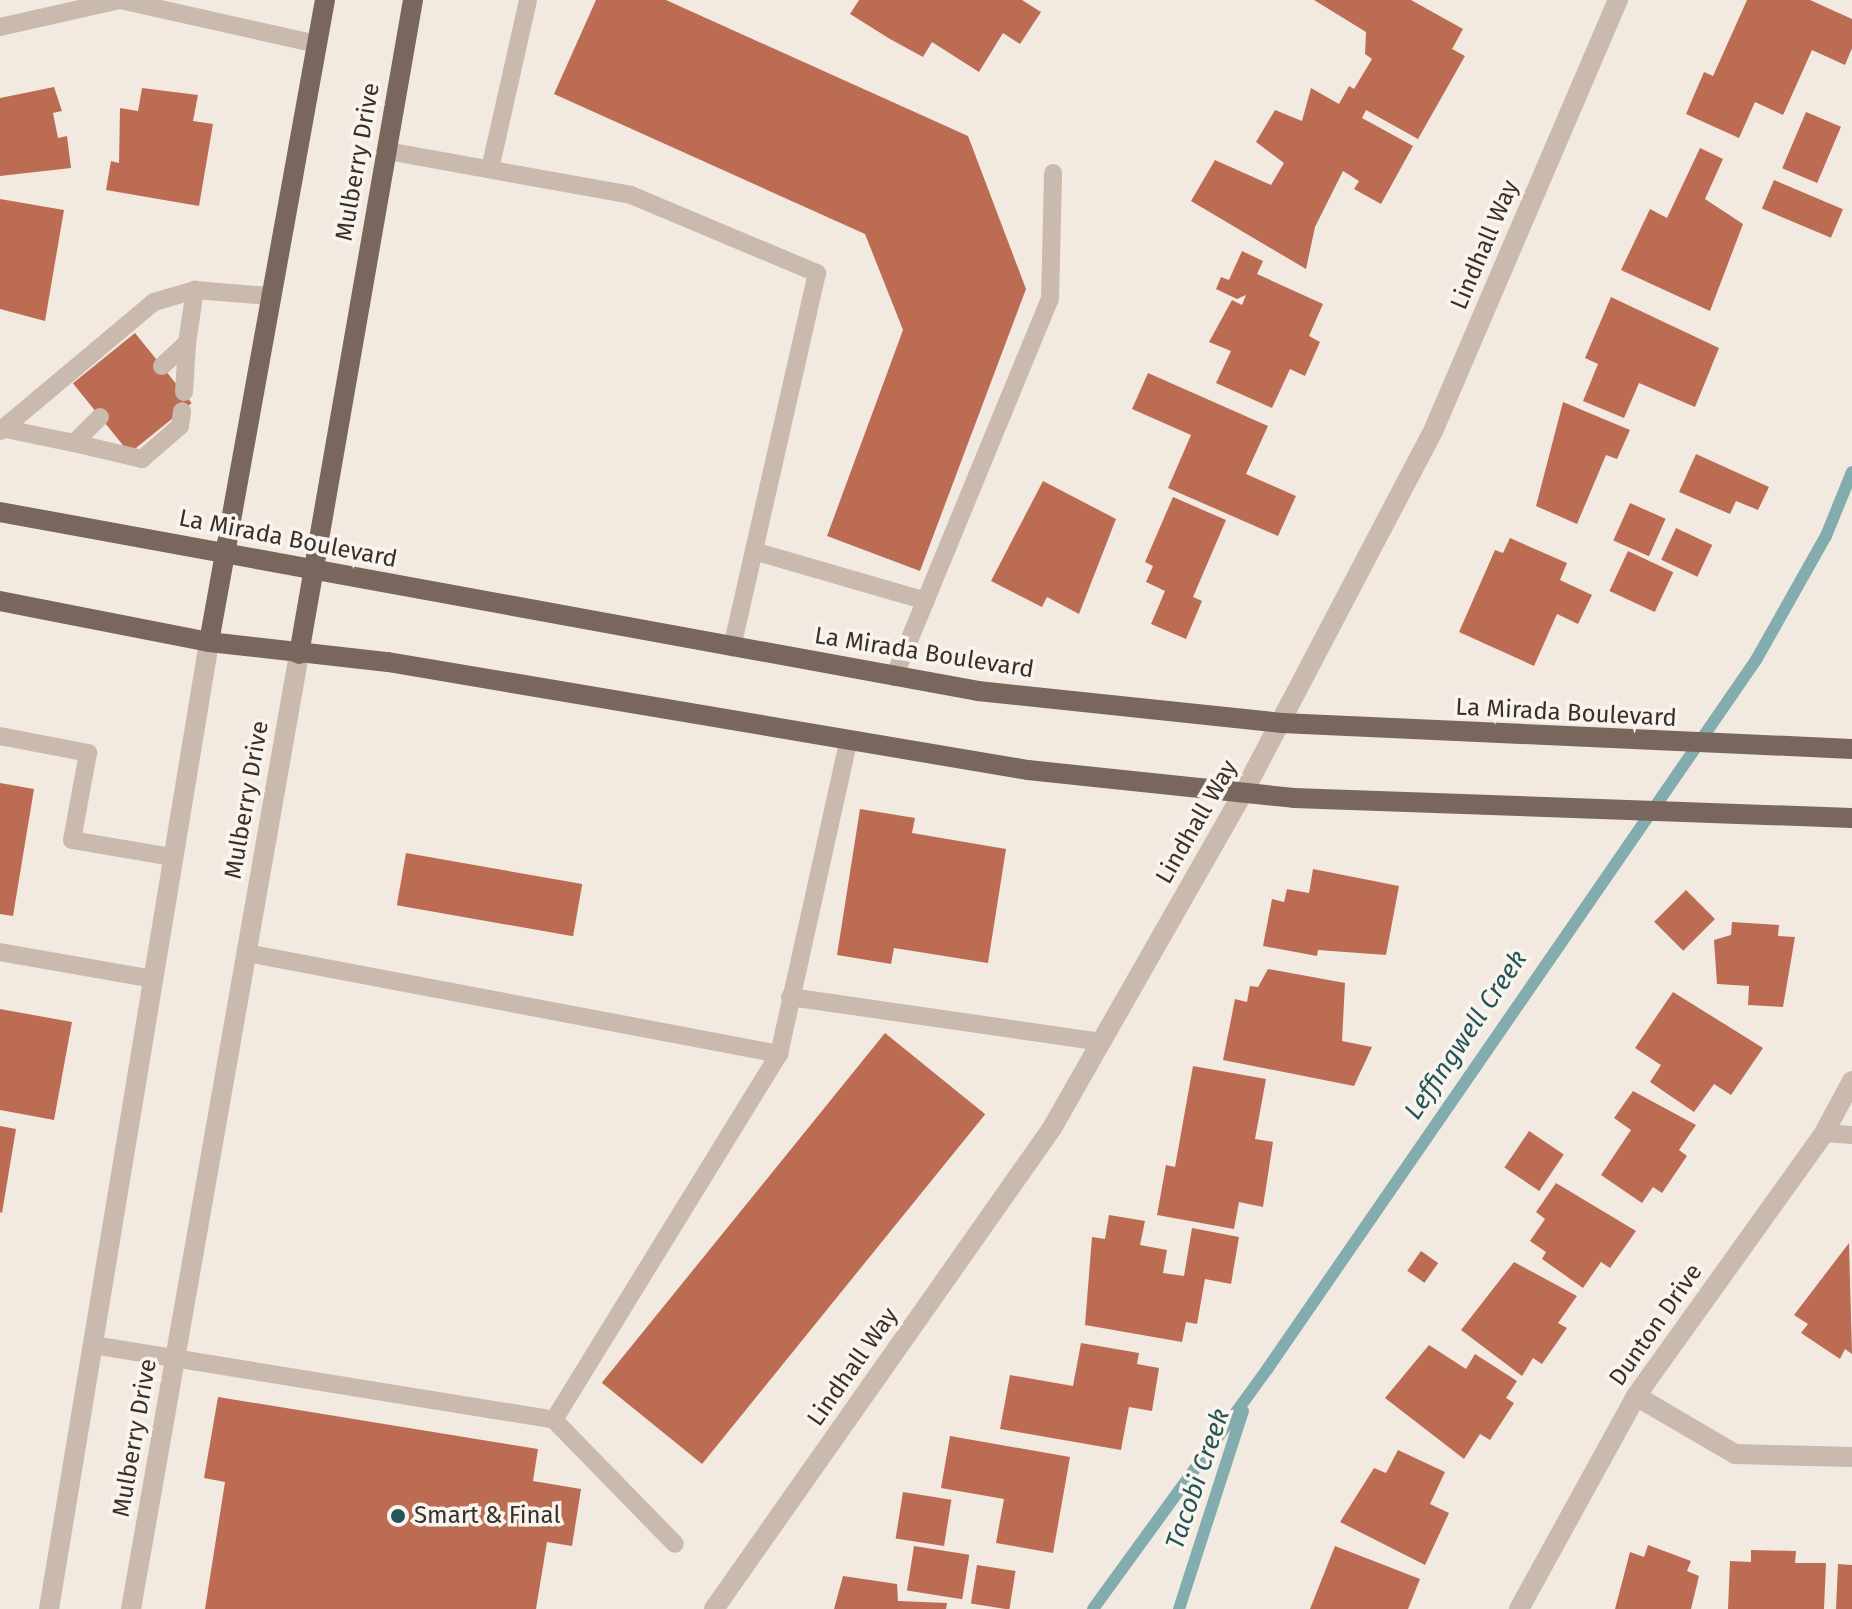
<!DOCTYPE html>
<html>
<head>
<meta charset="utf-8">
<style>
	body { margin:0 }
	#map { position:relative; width:1852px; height:1609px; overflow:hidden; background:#f2eae1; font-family:"Fira Sans",sans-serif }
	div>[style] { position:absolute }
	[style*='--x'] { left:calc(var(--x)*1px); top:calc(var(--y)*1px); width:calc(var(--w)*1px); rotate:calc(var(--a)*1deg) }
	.stream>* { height:12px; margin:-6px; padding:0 6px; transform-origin:6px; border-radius:6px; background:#82acad }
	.building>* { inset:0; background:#bd6c54; transform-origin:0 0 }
	.service>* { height:18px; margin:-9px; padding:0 9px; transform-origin:9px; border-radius:9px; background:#c9baad }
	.minor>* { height:20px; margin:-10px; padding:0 10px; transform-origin:10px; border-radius:10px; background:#c9baad }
	.tertiary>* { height:20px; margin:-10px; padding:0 10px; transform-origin:10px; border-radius:10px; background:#c9baad }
	.primary>* { height:20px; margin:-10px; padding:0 10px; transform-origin:10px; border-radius:10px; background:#79675e }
	.dots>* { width:22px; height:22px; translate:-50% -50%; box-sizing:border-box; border:4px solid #f9f4ee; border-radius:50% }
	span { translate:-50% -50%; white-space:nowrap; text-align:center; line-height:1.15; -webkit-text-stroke:7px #f9f4ee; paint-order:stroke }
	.street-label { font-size:24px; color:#392f2b }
	.poi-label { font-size:24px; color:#392f2b }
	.left { translate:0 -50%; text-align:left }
	.water-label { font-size:26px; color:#245557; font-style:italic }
</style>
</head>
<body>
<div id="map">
	<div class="stream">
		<div style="--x:1093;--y:1609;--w:298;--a:-54"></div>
		<div style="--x:1268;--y:1368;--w:860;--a:-55.42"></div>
		<div style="--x:1756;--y:660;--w:142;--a:-60.6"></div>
		<div style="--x:1826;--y:536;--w:69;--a:-67.9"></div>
		<div style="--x:1179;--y:1609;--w:208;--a:-72.1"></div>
	</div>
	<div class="building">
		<div style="clip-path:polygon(596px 0,666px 0,968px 136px,1026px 289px,920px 571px,827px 536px,903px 330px,865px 234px,554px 94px)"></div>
		<div style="clip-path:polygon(859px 0,1022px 0,1041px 12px,1020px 44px,1003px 33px,979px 72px,932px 42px,923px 57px,890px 39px,850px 14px)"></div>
		<div style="clip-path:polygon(1314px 0,1411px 0,1463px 29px,1452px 49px,1465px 56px,1418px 139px,1366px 110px,1362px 118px,1413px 146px,1381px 204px,1354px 189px,1359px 181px,1343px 171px,1315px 227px,1306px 269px,1191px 201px,1215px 160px,1271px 185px,1284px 163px,1256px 142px,1275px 110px,1302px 121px,1311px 88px,1339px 104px,1349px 86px,1354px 89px,1372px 59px,1365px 54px,1366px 32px)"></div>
		<div style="clip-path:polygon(1747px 0,1810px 0,1852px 19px,1852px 48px,1845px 65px,1812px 50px,1783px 115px,1755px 102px,1739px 138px,1686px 114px,1704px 72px,1713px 76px)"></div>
		<div style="clip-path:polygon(54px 87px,62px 111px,53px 113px,58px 138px,67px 136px,71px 168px,0 176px,0 98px)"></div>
		<div style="clip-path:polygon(142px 88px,198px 95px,193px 121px,213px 124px,199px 206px,106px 190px,111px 161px,119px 163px,120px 108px,138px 111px)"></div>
		<div style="left:1806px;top:112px;width:38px;height:61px;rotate:23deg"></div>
		<div style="clip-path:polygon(1700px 148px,1723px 159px,1705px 199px,1743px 224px,1710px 311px,1621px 270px,1650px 209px,1667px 218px)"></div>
		<div style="left:1774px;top:180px;width:75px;height:31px;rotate:23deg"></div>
		<div style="clip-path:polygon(0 199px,64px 210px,45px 321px,0 309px)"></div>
		<div style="clip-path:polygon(1242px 251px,1263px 261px,1257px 274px,1323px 304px,1309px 336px,1320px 342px,1305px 376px,1290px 369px,1272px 408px,1216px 383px,1231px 351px,1209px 342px,1232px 300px,1242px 305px,1246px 295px,1237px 299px,1216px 289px,1221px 277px,1229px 280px)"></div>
		<div style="clip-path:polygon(1611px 297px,1719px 348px,1695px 407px,1639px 383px,1624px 418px,1583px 401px,1598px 364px,1585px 358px)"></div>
		<div style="left:135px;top:333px;width:90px;height:80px;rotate:51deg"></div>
		<div style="clip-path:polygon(1148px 373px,1268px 426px,1246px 474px,1296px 496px,1278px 536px,1168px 488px,1191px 435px,1132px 409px)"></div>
		<div style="clip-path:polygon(1563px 402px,1630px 430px,1617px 459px,1606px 455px,1577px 524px,1536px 506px)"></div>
		<div style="clip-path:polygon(1696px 454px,1769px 487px,1758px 510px,1736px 501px,1730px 514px,1679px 492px)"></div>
		<div style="clip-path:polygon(1043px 481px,1116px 519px,1079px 614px,1047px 597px,1042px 607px,991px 581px)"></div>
		<div style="clip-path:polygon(1173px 497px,1226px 520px,1193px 597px,1202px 601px,1186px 639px,1151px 624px,1165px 591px,1146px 582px,1153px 566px,1145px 562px)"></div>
		<div style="left:1630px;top:503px;width:39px;height:41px;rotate:24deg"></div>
		<div style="left:1676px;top:528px;width:40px;height:35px;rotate:25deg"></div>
		<div style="clip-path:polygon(1510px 538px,1567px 563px,1560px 580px,1592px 595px,1578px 624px,1557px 614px,1534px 666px,1459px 632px,1495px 550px,1503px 553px)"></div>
		<div style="left:1628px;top:551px;width:50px;height:44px;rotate:25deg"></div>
		<div style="clip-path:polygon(0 783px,34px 789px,13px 916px,0 914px)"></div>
		<div style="clip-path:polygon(860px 809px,915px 818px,912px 833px,1006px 849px,988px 963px,894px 948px,891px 964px,837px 955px)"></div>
		<div style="left:406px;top:853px;width:179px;height:53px;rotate:10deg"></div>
		<div style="clip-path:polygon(1313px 869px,1399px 886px,1386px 955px,1318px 950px,1317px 956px,1263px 946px,1272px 899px,1284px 902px,1287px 889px,1309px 893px)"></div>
		<div style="left:1686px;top:890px;width:41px;height:45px;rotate:45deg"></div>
		<div style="clip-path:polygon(1732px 922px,1779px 925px,1778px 936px,1795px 937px,1783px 1007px,1748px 1005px,1749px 986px,1717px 984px,1714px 940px,1731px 935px)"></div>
		<div style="clip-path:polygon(1268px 969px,1345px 983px,1342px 1041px,1372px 1047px,1354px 1086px,1223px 1060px,1235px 999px,1247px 1002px,1250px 986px,1258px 987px)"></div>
		<div style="clip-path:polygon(1673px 992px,1763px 1048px,1731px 1095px,1714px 1084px,1694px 1112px,1650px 1082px,1661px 1065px,1635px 1048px)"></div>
		<div style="clip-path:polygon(0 1009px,72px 1022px,54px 1120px,0 1110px)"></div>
		<div style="left:885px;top:1033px;width:129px;height:450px;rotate:39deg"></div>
		<div style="clip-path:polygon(1193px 1066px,1266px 1079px,1255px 1139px,1273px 1142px,1263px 1207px,1239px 1202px,1234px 1229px,1157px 1215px,1166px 1165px,1175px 1167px)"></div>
		<div style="clip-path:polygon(1633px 1091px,1696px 1125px,1679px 1150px,1687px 1156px,1662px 1193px,1653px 1187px,1642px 1203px,1601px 1175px,1631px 1130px,1614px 1118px)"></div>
		<div style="clip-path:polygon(0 1126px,16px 1129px,2px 1213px,0 1212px)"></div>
		<div style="left:1529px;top:1131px;width:42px;height:44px;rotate:34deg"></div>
		<div style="clip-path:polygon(1556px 1183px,1636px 1231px,1610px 1268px,1601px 1262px,1583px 1288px,1542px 1259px,1546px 1252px,1530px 1241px,1545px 1219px,1536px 1212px)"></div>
		<div style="clip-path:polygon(1109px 1215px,1145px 1221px,1140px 1245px,1167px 1250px,1163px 1273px,1184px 1276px,1192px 1228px,1239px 1237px,1231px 1284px,1205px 1279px,1197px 1324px,1186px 1322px,1182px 1342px,1085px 1325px,1092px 1237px,1105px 1239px)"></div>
		<div style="clip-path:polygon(1849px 1243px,1852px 1354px,1845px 1349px,1840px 1359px,1801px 1333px,1808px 1324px,1794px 1315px)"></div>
		<div style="left:1421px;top:1251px;width:21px;height:24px;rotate:35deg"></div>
		<div style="clip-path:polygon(1514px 1262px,1577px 1296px,1558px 1323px,1567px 1328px,1542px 1364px,1533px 1358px,1522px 1376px,1461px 1330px)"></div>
		<div style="clip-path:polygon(1081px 1343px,1139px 1353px,1137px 1364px,1159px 1368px,1152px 1411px,1129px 1407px,1121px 1450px,1000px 1429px,1010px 1375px,1073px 1386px)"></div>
		<div style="clip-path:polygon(1429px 1345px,1466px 1369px,1475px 1354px,1517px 1381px,1506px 1398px,1514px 1403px,1490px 1440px,1480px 1434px,1464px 1459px,1385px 1398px)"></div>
		<div style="clip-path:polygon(218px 1397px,538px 1449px,533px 1481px,581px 1489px,572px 1546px,547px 1542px,536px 1609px,205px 1609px,225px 1482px,204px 1478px)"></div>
		<div style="clip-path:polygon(950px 1436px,1070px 1457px,1053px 1553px,996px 1543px,1004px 1499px,941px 1488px)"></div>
		<div style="clip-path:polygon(1398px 1450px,1445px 1472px,1430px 1504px,1449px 1513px,1425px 1565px,1340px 1522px,1374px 1468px,1386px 1473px)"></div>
		<div style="left:903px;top:1492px;width:49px;height:47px;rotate:9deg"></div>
		<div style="clip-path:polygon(1648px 1545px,1691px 1561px,1687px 1571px,1699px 1576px,1691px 1609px,1615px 1609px,1630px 1552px,1644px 1557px)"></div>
		<div style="left:914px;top:1546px;width:56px;height:45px;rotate:9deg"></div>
		<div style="clip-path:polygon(1335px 1546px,1420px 1579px,1408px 1609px,1310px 1609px)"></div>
		<div style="clip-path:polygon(1751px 1550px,1796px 1551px,1795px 1563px,1826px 1563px,1824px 1609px,1728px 1609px,1730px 1561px,1751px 1562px)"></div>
		<div style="clip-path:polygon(1838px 1564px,1852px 1565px,1852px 1609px,1836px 1609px)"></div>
		<div style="left:977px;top:1565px;width:39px;height:39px;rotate:9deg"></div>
		<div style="clip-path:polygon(843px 1576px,897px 1584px,898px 1601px,947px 1603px,946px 1609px,834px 1609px)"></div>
	</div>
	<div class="service">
		<div style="--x:0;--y:27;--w:123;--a:-12.7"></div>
		<div style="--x:120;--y:0;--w:202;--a:12.6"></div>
		<div style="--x:387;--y:151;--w:248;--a:10.2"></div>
		<div style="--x:631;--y:195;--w:202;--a:22.8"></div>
		<div style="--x:817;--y:273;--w:384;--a:102.8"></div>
		<div style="--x:490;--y:169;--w:173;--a:-77.3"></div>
		<div style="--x:162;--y:366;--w:34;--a:-43"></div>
		<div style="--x:187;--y:343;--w:54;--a:-81.4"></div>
		<div style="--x:184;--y:392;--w:49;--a:-86.5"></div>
		<div style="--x:100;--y:417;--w:37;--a:135"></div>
		<div style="--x:74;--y:443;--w:70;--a:13.2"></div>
		<div style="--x:142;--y:459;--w:50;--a:-41"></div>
		<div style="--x:180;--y:426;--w:15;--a:-82"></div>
		<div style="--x:1;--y:428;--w:75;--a:11.6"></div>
		<div style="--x:0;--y:431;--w:201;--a:-40"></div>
		<div style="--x:154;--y:302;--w:43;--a:-16.3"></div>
		<div style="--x:195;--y:290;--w:75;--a:4.6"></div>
		<div style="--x:754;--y:551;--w:179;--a:16.2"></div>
		<div style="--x:894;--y:677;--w:409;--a:-67.6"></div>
		<div style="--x:1050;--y:299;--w:126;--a:-88.6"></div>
		<div style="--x:0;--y:736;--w:90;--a:10.9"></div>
		<div style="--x:88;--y:753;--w:88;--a:100.4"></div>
		<div style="--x:72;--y:840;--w:102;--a:9.6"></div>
		<div style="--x:0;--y:952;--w:155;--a:10"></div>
		<div style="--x:247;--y:953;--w:542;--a:10.75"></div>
		<div style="--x:779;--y:1054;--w:430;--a:121.6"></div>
		<div style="--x:790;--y:997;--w:314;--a:8.2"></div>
		<div style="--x:779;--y:1054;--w:320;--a:-77.5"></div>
		<div style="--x:1824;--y:1133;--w:28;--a:4"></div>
		<div style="--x:93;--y:1345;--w:467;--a:9.2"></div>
		<div style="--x:554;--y:1420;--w:173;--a:45.7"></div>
	</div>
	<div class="minor">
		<div style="--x:1636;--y:1396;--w:115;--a:30.4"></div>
		<div style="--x:1735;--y:1454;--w:117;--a:1.5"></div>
		<div style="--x:714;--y:1609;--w:588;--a:-54.9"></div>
		<div style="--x:1052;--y:1128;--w:383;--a:-60.3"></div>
		<div style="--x:1242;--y:795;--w:413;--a:-62.3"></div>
		<div style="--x:1434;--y:429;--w:467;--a:-66.8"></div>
		<div style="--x:1519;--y:1609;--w:243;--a:-61.2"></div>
		<div style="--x:1636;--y:1396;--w:323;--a:-54.4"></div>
		<div style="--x:1824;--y:1133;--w:59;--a:-61.7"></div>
	</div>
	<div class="tertiary">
		<div style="--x:49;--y:1609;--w:980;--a:-80.6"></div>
		<div style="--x:131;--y:1609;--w:970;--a:-80.02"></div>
	</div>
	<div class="primary">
		<div style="--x:0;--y:512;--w:994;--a:10.37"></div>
		<div style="--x:978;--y:691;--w:306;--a:6"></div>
		<div style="--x:1282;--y:723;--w:571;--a:2.61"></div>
		<div style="--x:0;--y:601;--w:213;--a:11.1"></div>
		<div style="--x:209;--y:642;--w:180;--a:6.4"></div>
		<div style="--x:388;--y:662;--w:649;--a:9.58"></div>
		<div style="--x:1028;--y:770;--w:267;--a:6"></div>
		<div style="--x:1294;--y:798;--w:558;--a:2.05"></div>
		<div style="--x:209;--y:642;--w:652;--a:-79.76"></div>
		<div style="--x:299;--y:654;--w:664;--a:-80.11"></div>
	</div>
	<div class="dots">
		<div style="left:398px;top:1516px;background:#245557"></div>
	</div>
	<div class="street-label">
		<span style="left:358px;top:162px;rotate:-80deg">Mulberry Drive</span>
		<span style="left:1485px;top:245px;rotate:-67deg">Lindhall Way</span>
		<span style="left:288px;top:539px;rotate:11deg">La Mirada Boulevard</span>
		<span style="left:924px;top:653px;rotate:9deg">La Mirada Boulevard</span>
		<span style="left:1566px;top:713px;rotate:3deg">La Mirada Boulevard</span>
		<span style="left:247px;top:800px;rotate:-80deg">Mulberry Drive</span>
		<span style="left:1197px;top:822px;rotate:-60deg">Lindhall Way</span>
		<span style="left:1656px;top:1325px;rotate:-55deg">Dunton Drive</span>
		<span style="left:853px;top:1367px;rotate:-55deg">Lindhall Way</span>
		<span style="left:135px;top:1438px;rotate:-80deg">Mulberry Drive</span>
	</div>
	<div class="poi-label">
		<span class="left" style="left:414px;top:1516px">Smart &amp; Final</span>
	</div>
	<div class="water-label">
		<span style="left:1466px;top:1035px;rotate:-56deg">Leffingwell Creek</span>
		<span style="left:1198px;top:1479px;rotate:-71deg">Tacobi Creek</span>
	</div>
</div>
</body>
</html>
